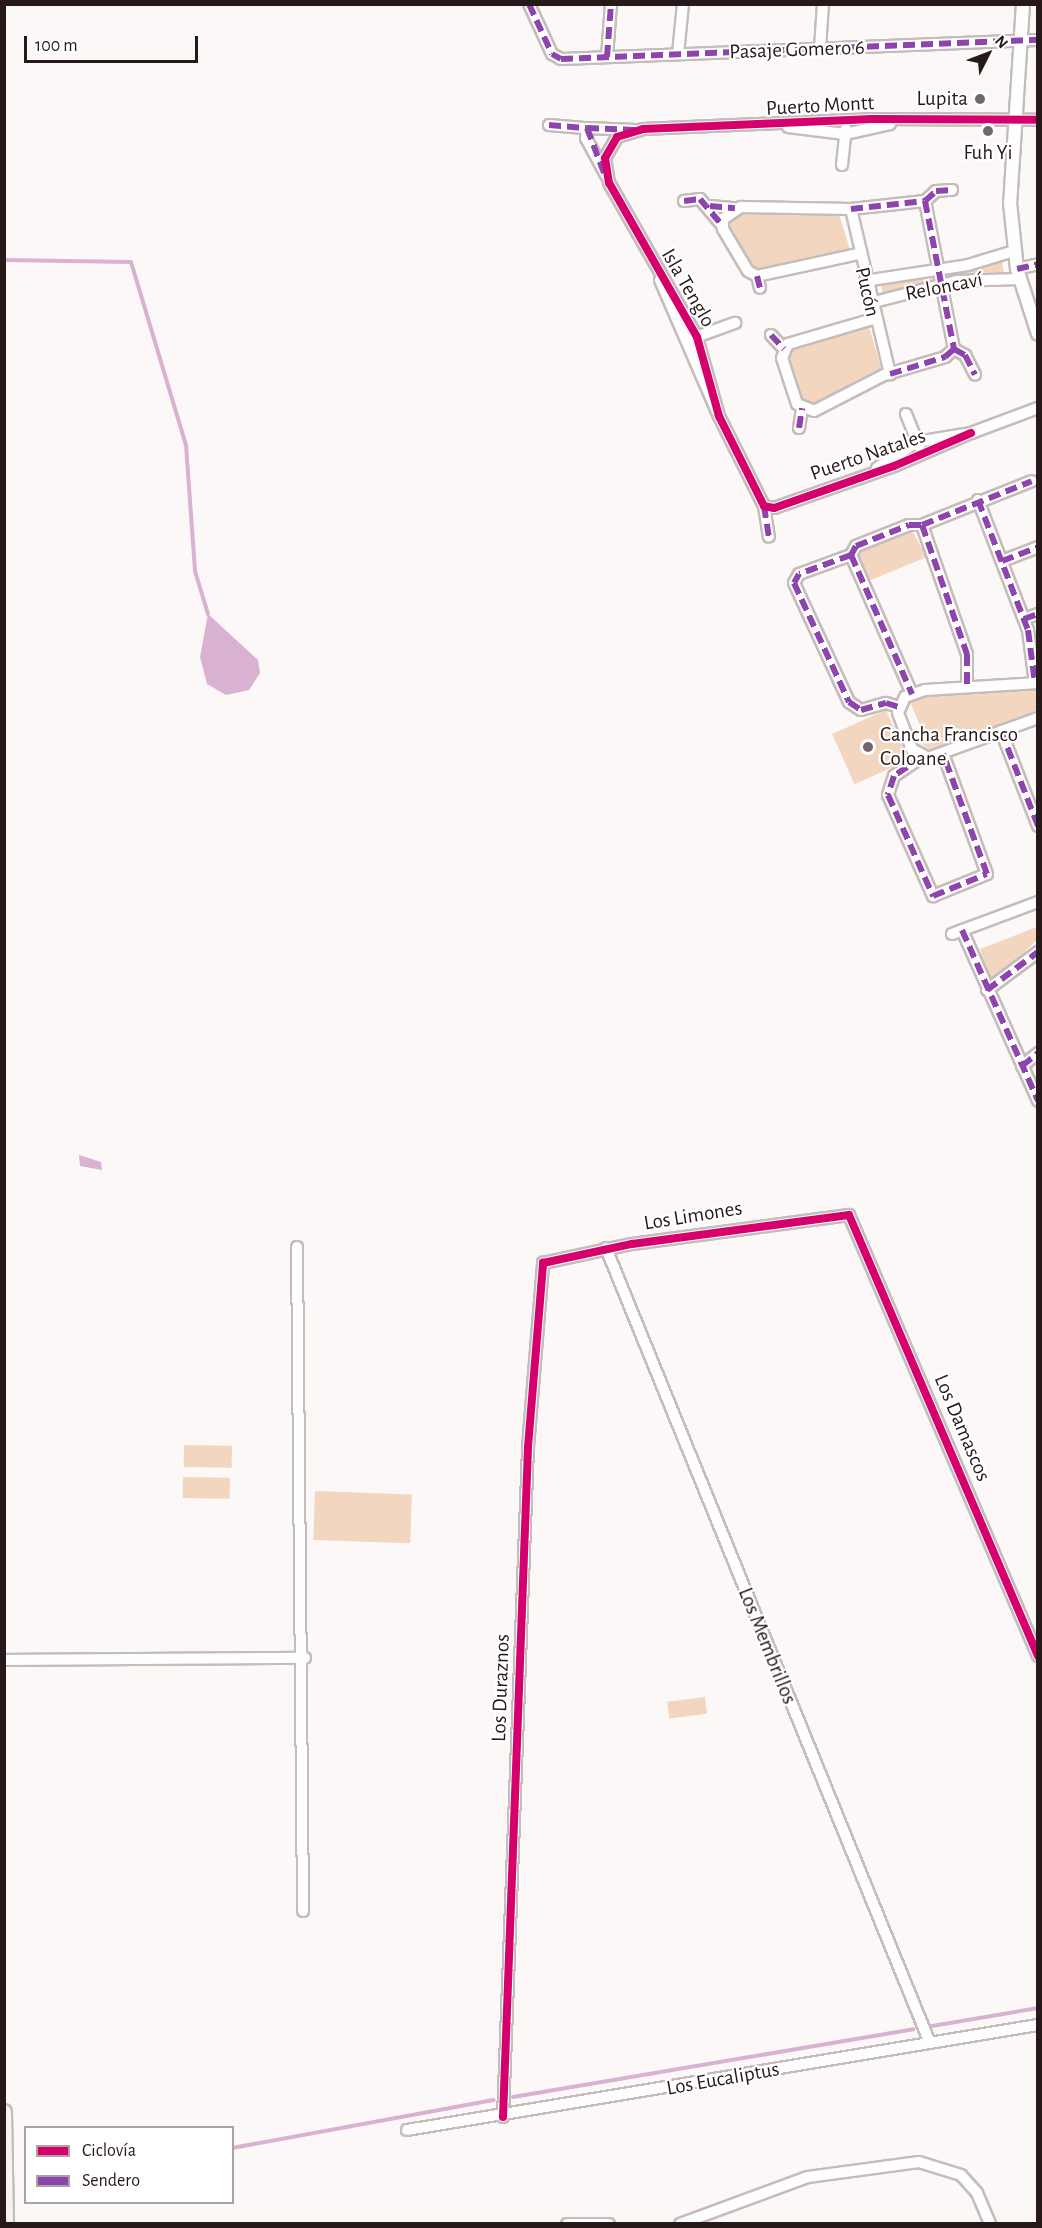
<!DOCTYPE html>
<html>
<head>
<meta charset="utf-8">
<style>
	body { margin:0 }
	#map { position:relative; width:1042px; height:2228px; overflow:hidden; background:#fdf8f8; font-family:"Alegreya Sans",sans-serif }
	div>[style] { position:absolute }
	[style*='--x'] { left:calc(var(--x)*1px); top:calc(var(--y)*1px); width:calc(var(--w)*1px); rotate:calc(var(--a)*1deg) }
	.green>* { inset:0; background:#f2d6c0; transform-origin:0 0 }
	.water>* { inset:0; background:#d9b1d1 }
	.stream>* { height:4px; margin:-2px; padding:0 2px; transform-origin:2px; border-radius:2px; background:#d9b1d1 }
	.roads { filter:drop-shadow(2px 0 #c5bcbc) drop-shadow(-2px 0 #c5bcbc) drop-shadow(0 2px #c5bcbc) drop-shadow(0 -2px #c5bcbc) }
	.minor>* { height:10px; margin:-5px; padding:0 5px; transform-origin:5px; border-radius:5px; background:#fffefe }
	.tertiary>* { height:12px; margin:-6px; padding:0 6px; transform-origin:6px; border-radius:6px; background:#fffefe }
	.secondary>* { height:14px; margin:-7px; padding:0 7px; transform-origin:7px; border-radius:7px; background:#f7f3f2 }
	.quiet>* { height:6px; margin-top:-3px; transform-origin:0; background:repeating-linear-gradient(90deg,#8e44ad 0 12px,transparent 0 18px) }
	.cycleway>* { height:8px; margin:-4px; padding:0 4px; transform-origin:4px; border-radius:4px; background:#d6006c }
	.dots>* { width:16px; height:16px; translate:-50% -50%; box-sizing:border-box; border:3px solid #fff; border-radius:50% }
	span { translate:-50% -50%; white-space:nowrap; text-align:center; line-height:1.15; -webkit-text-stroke:4.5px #fff; paint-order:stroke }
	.street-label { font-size:21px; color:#27191a }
	.poi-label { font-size:21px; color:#27191a }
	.right { translate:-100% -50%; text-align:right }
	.left { translate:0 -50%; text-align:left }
	.frame { position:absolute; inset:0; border:6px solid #27191a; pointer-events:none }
	.legend { position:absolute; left:24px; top:2126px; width:210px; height:78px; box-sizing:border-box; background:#fff; border:2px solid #a9a3a3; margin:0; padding:8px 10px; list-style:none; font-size:18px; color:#27191a }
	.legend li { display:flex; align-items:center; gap:12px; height:30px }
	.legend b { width:30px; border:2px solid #a9a3a3 }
	.north { position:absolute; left:958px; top:24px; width:60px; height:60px; -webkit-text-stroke:4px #fff; paint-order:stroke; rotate:48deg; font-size:16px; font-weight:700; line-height:24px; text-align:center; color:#27191a }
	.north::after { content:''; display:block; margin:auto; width:21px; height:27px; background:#27191a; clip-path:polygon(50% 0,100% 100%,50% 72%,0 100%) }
	.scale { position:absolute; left:24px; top:36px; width:174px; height:27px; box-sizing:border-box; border:3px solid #27191a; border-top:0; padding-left:8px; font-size:18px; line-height:21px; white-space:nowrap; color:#27191a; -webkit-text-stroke:4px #fff; paint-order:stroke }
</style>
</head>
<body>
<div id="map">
	<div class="green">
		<div style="clip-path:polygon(740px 211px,839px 214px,850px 250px,758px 273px,726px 224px)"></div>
		<div style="clip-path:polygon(1002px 261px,1004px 274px,944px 278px,944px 274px)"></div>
		<div style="clip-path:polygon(931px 276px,932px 280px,883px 294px,881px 284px)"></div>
		<div style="clip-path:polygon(869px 326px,881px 368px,813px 404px,801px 400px,788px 359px,790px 348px)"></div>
		<div style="clip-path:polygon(910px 527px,927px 557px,871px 580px,866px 577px,854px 553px)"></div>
		<div style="clip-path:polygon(1037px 689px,1037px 710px,932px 751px,917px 741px,925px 737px,910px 702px,938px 694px)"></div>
		<div style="left:886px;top:710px;width:55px;height:59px;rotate:66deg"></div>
		<div style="clip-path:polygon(1037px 927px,1037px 940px,991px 983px,980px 949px)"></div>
		<div style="left:184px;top:1445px;width:48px;height:22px;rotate:1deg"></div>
		<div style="left:183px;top:1477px;width:47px;height:21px;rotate:1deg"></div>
		<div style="left:315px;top:1491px;width:97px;height:49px;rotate:2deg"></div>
		<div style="left:705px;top:1697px;width:17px;height:38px;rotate:83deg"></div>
	</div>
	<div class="water">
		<div style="clip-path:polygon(208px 614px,258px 660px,260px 673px,249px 690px,226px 695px,207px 684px,200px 657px)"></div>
		<div style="clip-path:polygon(79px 1155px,101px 1162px,102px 1170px,80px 1166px)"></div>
	</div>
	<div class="stream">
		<div style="--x:4;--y:260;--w:127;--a:0.9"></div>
		<div style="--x:131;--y:262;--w:191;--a:73.3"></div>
		<div style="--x:186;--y:445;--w:126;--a:85.9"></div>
		<div style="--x:195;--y:571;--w:45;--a:73.2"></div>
		<div style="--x:932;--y:2026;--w:108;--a:-9.6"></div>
		<div style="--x:513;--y:2097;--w:406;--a:-9.6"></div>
		<div style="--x:232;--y:2148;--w:266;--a:-10.4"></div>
	</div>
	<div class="roads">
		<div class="minor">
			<div style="--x:529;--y:4;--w:55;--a:65.3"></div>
			<div style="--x:552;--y:54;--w:10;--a:29"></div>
			<div style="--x:561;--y:59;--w:477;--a:-2.3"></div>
			<div style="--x:820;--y:48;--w:44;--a:-86.1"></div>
			<div style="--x:678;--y:54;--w:50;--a:-84.3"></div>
			<div style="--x:607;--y:57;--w:53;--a:-85.7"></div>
			<div style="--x:549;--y:125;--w:38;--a:5"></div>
			<div style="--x:788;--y:127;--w:57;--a:7"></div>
			<div style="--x:845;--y:134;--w:46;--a:-12.5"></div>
			<div style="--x:842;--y:165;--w:36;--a:-84"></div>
			<div style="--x:606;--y:175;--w:42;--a:-118.4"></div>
			<div style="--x:586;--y:138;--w:10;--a:-84"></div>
			<div style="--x:587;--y:128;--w:48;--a:2.4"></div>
			<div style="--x:684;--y:201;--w:16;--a:-7"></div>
			<div style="--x:700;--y:199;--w:34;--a:50"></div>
			<div style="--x:925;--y:201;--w:151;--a:78.9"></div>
			<div style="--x:925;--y:201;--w:15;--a:-42"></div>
			<div style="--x:936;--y:191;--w:16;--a:-4"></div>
			<div style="--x:710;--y:206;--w:25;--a:5"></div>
			<div style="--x:851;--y:209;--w:170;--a:76.7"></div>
			<div style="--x:858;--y:254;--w:103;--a:167.7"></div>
			<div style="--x:757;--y:276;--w:10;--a:-151"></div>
			<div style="--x:748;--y:271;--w:49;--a:-120.8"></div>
			<div style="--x:723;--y:229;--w:10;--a:-90"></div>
			<div style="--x:723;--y:219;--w:22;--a:-34"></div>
			<div style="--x:741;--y:207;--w:110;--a:1"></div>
			<div style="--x:851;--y:209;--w:74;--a:-6.2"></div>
			<div style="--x:1017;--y:269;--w:22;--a:-13"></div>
			<div style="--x:757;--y:276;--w:12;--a:76"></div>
			<div style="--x:660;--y:280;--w:146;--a:66.6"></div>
			<div style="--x:865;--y:281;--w:104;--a:-8.8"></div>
			<div style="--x:968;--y:265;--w:48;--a:-16.9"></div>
			<div style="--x:870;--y:303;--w:90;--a:-14.2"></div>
			<div style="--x:957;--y:281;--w:62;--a:-1.8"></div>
			<div style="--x:873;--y:319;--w:89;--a:163.6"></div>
			<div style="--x:788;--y:344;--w:15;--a:113"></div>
			<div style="--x:782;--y:358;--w:48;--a:71.9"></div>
			<div style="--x:797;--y:404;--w:18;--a:22"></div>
			<div style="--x:814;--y:411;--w:79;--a:-27.2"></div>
			<div style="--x:884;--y:375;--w:64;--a:-16.4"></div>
			<div style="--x:945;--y:357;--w:12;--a:-42"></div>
			<div style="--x:771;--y:335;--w:19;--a:47"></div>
			<div style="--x:693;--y:338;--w:45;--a:-19.7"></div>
			<div style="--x:954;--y:349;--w:13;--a:29"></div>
			<div style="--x:965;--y:355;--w:22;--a:63"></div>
			<div style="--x:906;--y:414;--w:35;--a:68"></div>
			<div style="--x:799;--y:428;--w:20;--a:-81"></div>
			<div style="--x:971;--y:433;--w:84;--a:156.8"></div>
			<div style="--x:894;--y:466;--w:127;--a:160.7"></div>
			<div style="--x:774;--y:508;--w:10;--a:-169"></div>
			<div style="--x:764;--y:506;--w:101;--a:-116.6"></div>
			<div style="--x:719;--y:416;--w:82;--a:-105.6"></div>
			<div style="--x:697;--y:337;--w:177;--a:-119.7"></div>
			<div style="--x:609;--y:183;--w:25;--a:-99"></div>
			<div style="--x:605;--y:158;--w:24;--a:-60"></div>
			<div style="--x:617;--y:137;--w:27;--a:-17"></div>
			<div style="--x:643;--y:129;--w:229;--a:-2.5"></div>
			<div style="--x:872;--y:119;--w:166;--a:0.3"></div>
			<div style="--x:877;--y:468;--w:48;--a:-33"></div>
			<div style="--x:917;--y:442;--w:55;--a:-9.5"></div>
			<div style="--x:971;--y:433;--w:72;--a:-20.5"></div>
			<div style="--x:978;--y:500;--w:139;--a:69"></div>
			<div style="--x:1028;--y:630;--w:53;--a:82.5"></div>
			<div style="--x:764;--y:506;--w:31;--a:81"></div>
			<div style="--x:922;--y:525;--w:137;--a:70.8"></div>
			<div style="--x:967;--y:654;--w:32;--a:90"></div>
			<div style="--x:922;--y:525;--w:118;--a:-21.8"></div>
			<div style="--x:851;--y:555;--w:55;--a:159.9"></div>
			<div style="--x:799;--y:574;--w:10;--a:119"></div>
			<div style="--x:794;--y:583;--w:131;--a:65.2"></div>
			<div style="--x:849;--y:702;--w:14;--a:34"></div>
			<div style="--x:861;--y:710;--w:26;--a:-16"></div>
			<div style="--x:886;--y:703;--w:14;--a:17"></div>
			<div style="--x:851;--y:555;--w:152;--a:66.3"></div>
			<div style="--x:851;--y:555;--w:10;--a:-61"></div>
			<div style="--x:856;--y:546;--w:57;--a:-21.6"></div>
			<div style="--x:909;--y:525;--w:13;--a:0"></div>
			<div style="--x:1002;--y:561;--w:39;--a:-21"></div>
			<div style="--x:1024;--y:619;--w:15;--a:-20"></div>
			<div style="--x:1038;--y:683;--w:113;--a:176.5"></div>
			<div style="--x:925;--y:690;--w:21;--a:161"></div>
			<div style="--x:905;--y:697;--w:17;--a:114"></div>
			<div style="--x:898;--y:713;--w:39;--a:69"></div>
			<div style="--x:912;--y:749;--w:18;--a:29"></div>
			<div style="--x:928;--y:758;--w:117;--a:-20"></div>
			<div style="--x:1001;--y:731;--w:102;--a:68.7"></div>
			<div style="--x:922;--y:757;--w:34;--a:146"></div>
			<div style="--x:894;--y:776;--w:20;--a:108"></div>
			<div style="--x:888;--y:795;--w:111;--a:66"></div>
			<div style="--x:933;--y:896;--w:58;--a:-22.2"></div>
			<div style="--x:987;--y:874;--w:128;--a:-110.1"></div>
			<div style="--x:962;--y:930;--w:187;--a:66"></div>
			<div style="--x:952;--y:934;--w:92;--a:-20.4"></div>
			<div style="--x:987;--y:990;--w:64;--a:-36.7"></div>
			<div style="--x:1022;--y:1066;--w:21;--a:-39"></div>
			<div style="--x:297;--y:1247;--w:664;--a:89.48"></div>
			<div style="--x:606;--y:1248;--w:858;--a:67.83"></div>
			<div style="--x:4;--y:1660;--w:301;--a:-0.4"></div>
			<div style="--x:503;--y:2117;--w:670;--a:-87.86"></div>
			<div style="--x:528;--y:1447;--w:185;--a:-85.3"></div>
			<div style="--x:543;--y:1263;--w:91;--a:-12.1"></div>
			<div style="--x:632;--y:1244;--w:219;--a:-7.6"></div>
			<div style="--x:849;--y:1215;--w:480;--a:66.8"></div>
			<div style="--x:407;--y:2130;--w:640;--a:-9.45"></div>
			<div style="--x:567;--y:2224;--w:42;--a:0"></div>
			<div style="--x:680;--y:2224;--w:136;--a:-20.2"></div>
			<div style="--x:808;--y:2177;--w:112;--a:-7.7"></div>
			<div style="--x:919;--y:2162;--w:44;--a:17.2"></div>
			<div style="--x:961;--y:2175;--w:24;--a:48"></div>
			<div style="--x:977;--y:2193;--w:34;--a:67"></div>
		</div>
		<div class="tertiary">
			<div style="--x:1023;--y:4;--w:199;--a:93.7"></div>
			<div style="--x:1010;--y:203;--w:66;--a:83.9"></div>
			<div style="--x:1017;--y:269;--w:68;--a:72.1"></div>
		</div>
		<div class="secondary">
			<div style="--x:4;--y:2112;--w:112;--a:89"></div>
		</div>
	</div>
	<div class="quiet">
		<div style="--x:529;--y:4;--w:55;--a:65.3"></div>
		<div style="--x:552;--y:54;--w:10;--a:29"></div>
		<div style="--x:561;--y:59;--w:477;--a:-2.3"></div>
		<div style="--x:607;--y:57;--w:53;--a:-85.7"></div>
		<div style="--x:549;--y:125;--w:38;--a:5"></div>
		<div style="--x:604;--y:173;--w:48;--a:-110.7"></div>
		<div style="--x:587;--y:128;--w:49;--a:2.3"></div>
		<div style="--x:684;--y:201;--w:16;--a:-7"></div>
		<div style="--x:700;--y:199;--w:34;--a:50"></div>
		<div style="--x:925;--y:201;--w:151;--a:78.9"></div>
		<div style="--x:925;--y:201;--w:15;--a:-42"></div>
		<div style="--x:936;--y:191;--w:16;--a:-4"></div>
		<div style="--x:710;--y:206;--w:25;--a:5"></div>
		<div style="--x:851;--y:209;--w:74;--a:-6.2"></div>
		<div style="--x:1017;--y:269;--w:22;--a:-13"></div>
		<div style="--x:757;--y:276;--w:12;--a:76"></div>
		<div style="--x:771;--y:335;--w:19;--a:47"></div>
		<div style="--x:954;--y:349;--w:13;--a:29"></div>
		<div style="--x:965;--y:355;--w:22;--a:63"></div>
		<div style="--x:890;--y:374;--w:58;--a:-17.2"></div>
		<div style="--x:945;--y:357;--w:12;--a:-42"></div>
		<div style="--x:799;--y:428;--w:20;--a:-81"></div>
		<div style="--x:978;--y:500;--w:139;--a:69"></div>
		<div style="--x:1028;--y:630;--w:53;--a:82.5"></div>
		<div style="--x:764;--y:506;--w:31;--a:81"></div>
		<div style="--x:922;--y:525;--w:137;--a:70.8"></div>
		<div style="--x:967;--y:654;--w:32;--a:90"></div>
		<div style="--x:922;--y:525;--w:118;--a:-21.8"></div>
		<div style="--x:851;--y:555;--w:55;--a:159.9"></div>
		<div style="--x:799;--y:574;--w:10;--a:119"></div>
		<div style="--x:794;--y:583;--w:131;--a:65.2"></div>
		<div style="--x:849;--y:702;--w:14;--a:34"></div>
		<div style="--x:861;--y:710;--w:26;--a:-16"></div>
		<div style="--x:886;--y:703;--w:14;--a:17"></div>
		<div style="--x:851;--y:555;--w:152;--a:66.3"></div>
		<div style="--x:851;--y:555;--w:10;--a:-61"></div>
		<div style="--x:856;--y:546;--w:57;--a:-21.6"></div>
		<div style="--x:909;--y:525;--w:13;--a:0"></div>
		<div style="--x:1002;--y:561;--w:39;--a:-21"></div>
		<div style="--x:1024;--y:619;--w:15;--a:-20"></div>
		<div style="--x:1001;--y:731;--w:102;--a:68.7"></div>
		<div style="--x:922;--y:757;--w:34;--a:146"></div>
		<div style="--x:894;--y:776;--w:20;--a:108"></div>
		<div style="--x:888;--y:795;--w:111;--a:66"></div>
		<div style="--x:933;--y:896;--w:58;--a:-22.2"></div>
		<div style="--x:987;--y:874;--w:128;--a:-110.1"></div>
		<div style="--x:962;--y:930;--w:187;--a:66"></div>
		<div style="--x:987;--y:990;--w:64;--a:-36.7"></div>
		<div style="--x:1022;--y:1066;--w:21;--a:-39"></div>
	</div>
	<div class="cycleway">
		<div style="--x:971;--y:433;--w:84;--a:156.8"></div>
		<div style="--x:894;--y:466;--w:127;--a:160.7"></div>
		<div style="--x:774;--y:508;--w:10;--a:-169"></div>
		<div style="--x:764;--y:506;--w:101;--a:-116.6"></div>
		<div style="--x:719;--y:416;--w:82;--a:-105.6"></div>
		<div style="--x:697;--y:337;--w:177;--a:-119.7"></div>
		<div style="--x:609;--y:183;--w:25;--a:-99"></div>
		<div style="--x:605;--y:158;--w:24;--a:-60"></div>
		<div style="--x:617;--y:137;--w:27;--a:-17"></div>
		<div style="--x:643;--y:129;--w:229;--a:-2.5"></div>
		<div style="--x:872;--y:119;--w:166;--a:0.3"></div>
		<div style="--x:503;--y:2117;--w:670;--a:-87.86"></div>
		<div style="--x:528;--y:1447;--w:185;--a:-85.3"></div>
		<div style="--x:543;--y:1263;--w:91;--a:-12.1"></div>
		<div style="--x:632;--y:1244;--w:219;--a:-7.6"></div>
		<div style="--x:849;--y:1215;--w:480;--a:66.8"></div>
	</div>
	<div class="dots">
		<div style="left:980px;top:99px;background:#726768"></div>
		<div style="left:988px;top:131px;background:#726768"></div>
		<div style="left:868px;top:747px;background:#726768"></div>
	</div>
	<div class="street-label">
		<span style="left:797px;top:50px;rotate:-2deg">Pasaje Gomero 6</span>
		<span style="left:820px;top:106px;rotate:-3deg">Puerto Montt</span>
		<span style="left:944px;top:287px;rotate:-11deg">Reloncaví</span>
		<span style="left:688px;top:288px;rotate:60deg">Isla Tenglo</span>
		<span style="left:867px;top:292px;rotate:77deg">Pucón</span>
		<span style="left:868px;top:455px;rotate:-19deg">Puerto Natales</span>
		<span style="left:693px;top:1216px;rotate:-9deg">Los Limones</span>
		<span style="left:962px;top:1428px;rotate:67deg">Los Damascos</span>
		<span style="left:767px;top:1646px;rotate:68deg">Los Membrillos</span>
		<span style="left:501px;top:1688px;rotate:-88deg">Los Duraznos</span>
		<span style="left:723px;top:2079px;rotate:-10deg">Los Eucaliptus</span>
	</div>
	<div class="poi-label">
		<span class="right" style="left:968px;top:99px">Lupita</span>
		<span style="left:988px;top:153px">Fuh Yi</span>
		<span class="left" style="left:880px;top:747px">Cancha Francisco<br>Coloane</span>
	</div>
	<div class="frame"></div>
	<ul class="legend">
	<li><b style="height:8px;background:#d6006c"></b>Ciclovía</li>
	<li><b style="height:8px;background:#8e44ad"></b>Sendero</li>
	</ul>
	<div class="north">N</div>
	<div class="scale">100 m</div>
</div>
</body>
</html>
